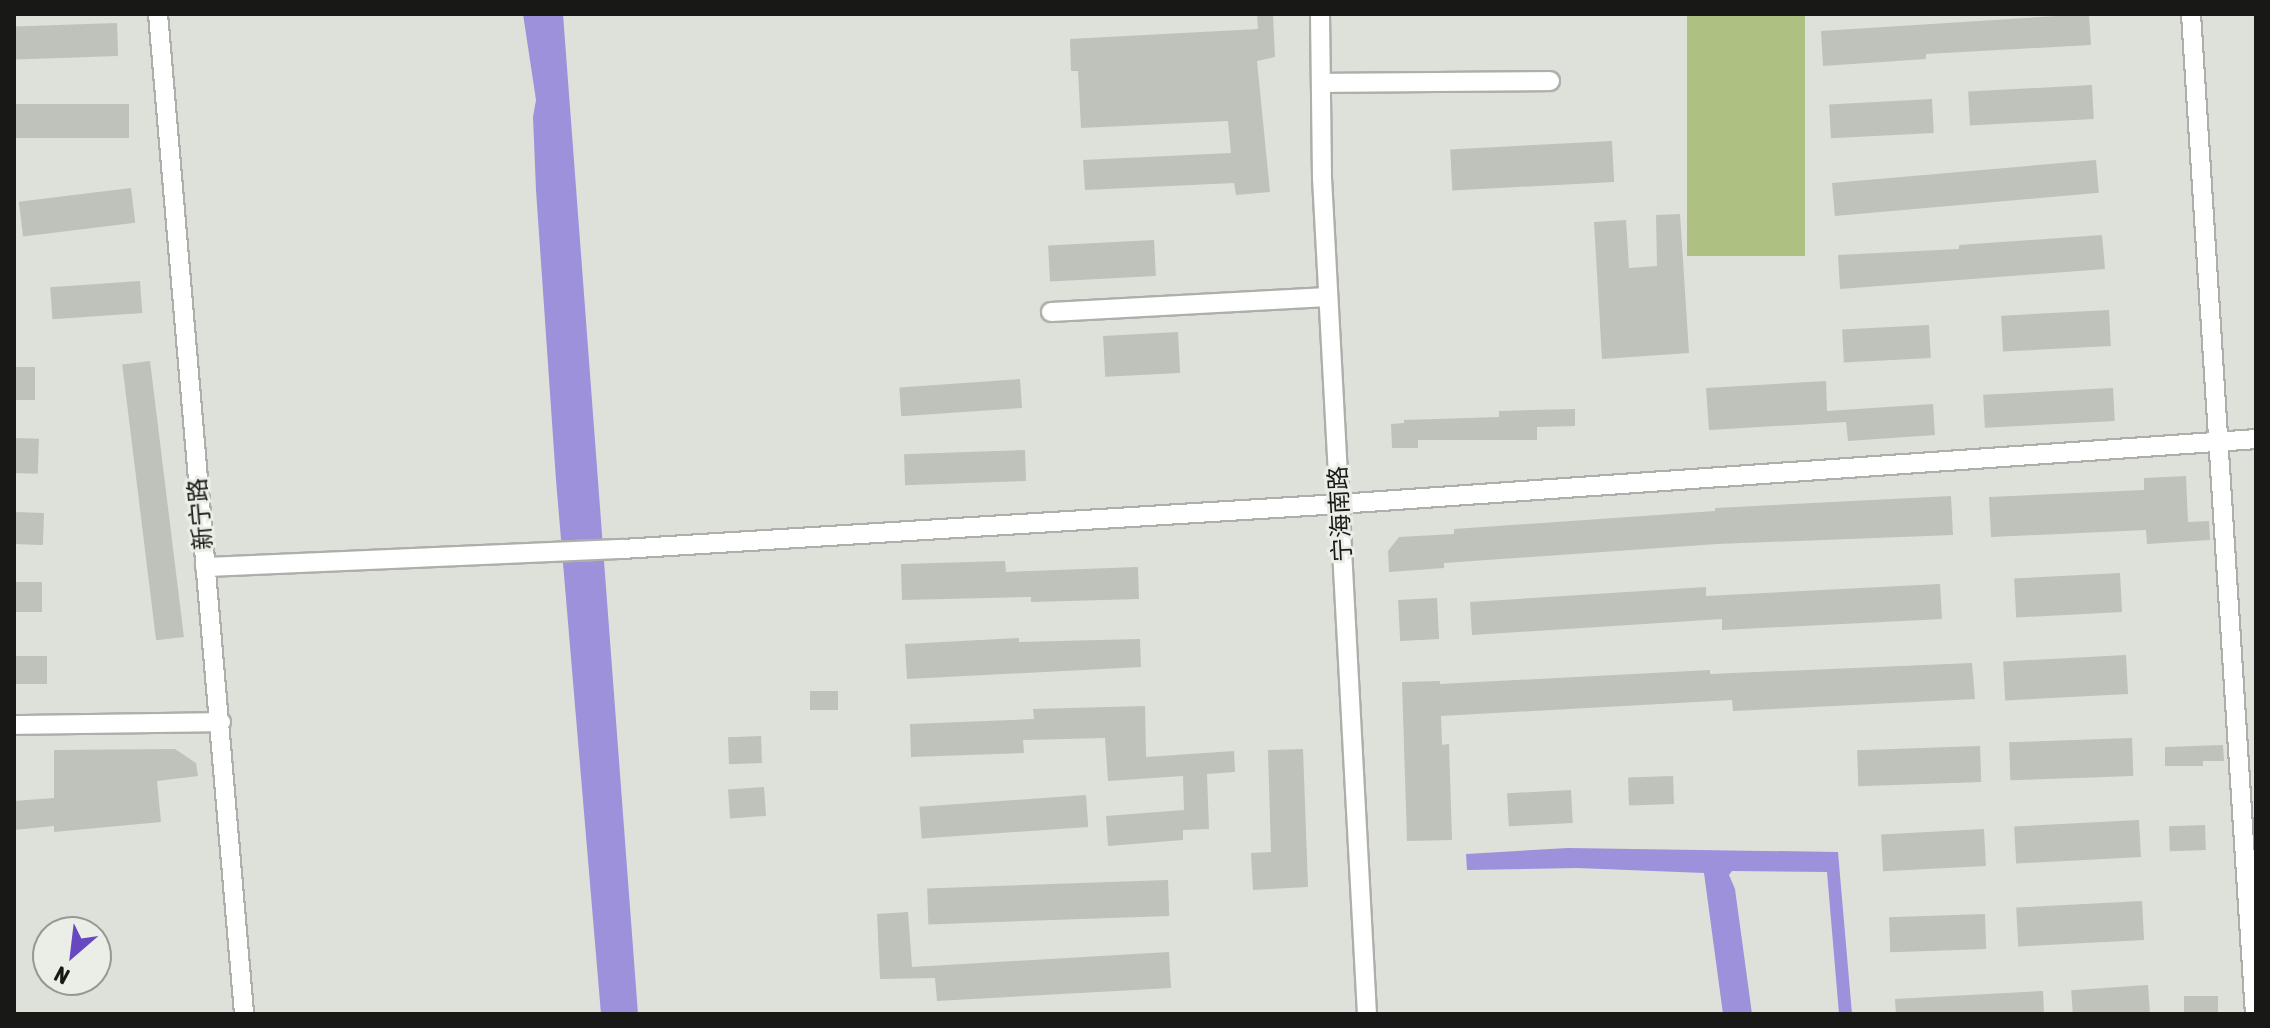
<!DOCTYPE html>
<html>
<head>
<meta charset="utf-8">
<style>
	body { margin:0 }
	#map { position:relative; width:2270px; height:1028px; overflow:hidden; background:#dee0da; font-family:"Asap Condensed","Noto Sans SC",sans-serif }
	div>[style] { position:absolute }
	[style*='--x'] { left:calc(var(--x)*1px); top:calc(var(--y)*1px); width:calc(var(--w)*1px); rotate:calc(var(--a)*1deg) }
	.green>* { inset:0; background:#aec182; transform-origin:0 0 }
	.water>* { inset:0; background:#9d91db }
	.building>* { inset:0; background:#bfc1bb; transform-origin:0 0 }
	.roads { filter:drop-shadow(2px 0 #adafaa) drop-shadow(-2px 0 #adafaa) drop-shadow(0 2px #adafaa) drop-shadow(0 -2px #adafaa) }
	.minor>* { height:18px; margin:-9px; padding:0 9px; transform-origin:9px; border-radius:9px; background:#fff }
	span { translate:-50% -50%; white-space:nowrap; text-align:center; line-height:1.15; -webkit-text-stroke:6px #ebede7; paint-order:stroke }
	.street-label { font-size:24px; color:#181917 }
	.frame { position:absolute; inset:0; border:16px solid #181917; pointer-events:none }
	.north { position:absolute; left:32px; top:916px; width:80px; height:80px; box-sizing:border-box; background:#ebede7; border:2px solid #979894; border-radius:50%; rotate:208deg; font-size:22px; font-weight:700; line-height:32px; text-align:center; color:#181917 }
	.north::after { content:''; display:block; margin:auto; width:28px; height:36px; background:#6848c0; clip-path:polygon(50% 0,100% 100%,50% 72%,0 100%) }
</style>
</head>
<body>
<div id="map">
	<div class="green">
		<div style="left:1687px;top:14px;width:118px;height:242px"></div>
	</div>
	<div class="water">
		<div style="clip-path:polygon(523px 14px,563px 14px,638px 1014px,601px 1014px,556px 480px,536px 190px,533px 117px,536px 100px)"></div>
		<div style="clip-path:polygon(1568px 848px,1838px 852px,1852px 1014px,1839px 1014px,1827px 872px,1732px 871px,1729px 875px,1735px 889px,1752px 1014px,1723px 1014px,1704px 873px,1577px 868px,1467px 870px,1466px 854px)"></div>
	</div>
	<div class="building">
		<div style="clip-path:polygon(1257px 14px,1273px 14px,1275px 57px,1257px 61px,1270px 192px,1236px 195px,1234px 183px,1085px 190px,1083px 160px,1231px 153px,1228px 121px,1081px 128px,1078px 71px,1071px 71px,1070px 39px,1258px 29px)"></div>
		<div style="clip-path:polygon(2089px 14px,2091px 45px,1926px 54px,1926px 59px,1823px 66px,1821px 31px)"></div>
		<div style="left:117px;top:23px;width:33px;height:103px;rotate:88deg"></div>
		<div style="left:2092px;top:85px;width:34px;height:124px;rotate:87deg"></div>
		<div style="left:1932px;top:99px;width:34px;height:103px;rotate:87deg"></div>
		<div style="left:129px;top:104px;width:34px;height:115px;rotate:90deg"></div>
		<div style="left:1612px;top:141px;width:41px;height:162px;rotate:87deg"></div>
		<div style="left:2096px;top:160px;width:33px;height:265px;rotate:85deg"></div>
		<div style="left:131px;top:188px;width:35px;height:113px;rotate:83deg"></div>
		<div style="clip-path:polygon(1680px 214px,1689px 353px,1602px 359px,1594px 222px,1626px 220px,1629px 268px,1657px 266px,1656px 215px)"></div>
		<div style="clip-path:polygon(2102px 235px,2105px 269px,1840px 289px,1838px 255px,1959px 249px,1959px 245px)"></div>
		<div style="left:1154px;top:240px;width:36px;height:106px;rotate:87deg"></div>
		<div style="left:140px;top:281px;width:32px;height:90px;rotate:86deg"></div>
		<div style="left:2109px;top:310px;width:36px;height:108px;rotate:87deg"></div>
		<div style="left:1929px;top:325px;width:33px;height:87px;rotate:87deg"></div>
		<div style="left:1178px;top:332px;width:41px;height:75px;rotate:87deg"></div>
		<div style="left:150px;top:361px;width:278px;height:28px;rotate:83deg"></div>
		<div style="left:14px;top:367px;width:21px;height:33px"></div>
		<div style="left:1020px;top:379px;width:29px;height:121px;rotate:86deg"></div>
		<div style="clip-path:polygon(1826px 381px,1827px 411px,1933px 404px,1935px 435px,1848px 441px,1846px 422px,1709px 430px,1706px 388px)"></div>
		<div style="left:2113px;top:388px;width:33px;height:130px;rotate:87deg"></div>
		<div style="clip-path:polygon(1575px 409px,1575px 426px,1537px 427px,1537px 440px,1418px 440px,1418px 448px,1392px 448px,1391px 424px,1404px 423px,1404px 420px,1499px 417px,1499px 411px)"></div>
		<div style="left:14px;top:438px;width:25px;height:35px;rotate:2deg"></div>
		<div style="left:1025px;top:450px;width:31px;height:121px;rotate:88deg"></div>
		<div style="clip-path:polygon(2186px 476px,2188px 522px,2209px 521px,2210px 540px,2147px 544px,2146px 530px,1991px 537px,1989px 497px,2144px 490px,2144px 478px)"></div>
		<div style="clip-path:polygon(1951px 496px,1953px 535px,1717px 544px,1444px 563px,1444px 568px,1389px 572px,1388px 551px,1399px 537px,1454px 534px,1454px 529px,1715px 511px,1715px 508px)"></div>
		<div style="left:14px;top:512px;width:30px;height:32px;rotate:2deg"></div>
		<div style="clip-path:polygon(1005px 561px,1006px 572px,1138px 567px,1139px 599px,1031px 602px,1031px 597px,902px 600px,901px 564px)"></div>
		<div style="left:2120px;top:573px;width:39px;height:106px;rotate:87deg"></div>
		<div style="left:14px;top:582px;width:28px;height:30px"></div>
		<div style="clip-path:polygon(1940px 584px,1942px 619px,1722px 630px,1722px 619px,1472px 635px,1470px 602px,1706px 587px,1706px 596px)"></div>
		<div style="left:1437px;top:598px;width:41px;height:39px;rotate:87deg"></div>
		<div style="clip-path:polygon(1019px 638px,1019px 642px,1140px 639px,1141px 667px,907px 679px,905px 644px)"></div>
		<div style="left:2126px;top:655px;width:39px;height:123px;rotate:87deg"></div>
		<div style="left:14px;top:656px;width:33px;height:28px"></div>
		<div style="clip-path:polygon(1972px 663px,1975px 699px,1733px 711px,1732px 700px,1441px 716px,1442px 745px,1449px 744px,1452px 840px,1407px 841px,1402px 682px,1440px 681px,1440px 684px,1710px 670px,1710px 674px)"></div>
		<div style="left:810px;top:691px;width:28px;height:19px"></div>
		<div style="clip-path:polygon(1145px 706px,1146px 757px,1234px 751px,1235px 772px,1207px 774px,1209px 829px,1183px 830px,1183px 840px,1108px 846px,1106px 816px,1184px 810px,1183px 776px,1108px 781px,1105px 738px,1023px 740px,1024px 753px,911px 757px,910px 724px,1034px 719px,1033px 709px)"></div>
		<div style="left:761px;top:736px;width:27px;height:33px;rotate:88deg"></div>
		<div style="left:2132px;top:738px;width:38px;height:123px;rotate:88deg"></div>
		<div style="clip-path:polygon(2223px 745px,2224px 761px,2203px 761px,2203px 766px,2165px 766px,2165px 747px)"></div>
		<div style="left:1980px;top:746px;width:36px;height:123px;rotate:88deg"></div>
		<div style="clip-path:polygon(175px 749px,196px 763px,198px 776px,157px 781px,161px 822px,54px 832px,54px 826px,14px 830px,14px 801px,54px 798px,54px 750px)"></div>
		<div style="clip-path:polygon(1303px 749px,1308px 887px,1253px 890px,1251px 853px,1271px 852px,1268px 750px)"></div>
		<div style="left:1673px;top:776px;width:28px;height:45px;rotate:88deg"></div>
		<div style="left:764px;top:787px;width:29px;height:36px;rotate:86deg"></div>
		<div style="left:1571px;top:790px;width:33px;height:64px;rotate:87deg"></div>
		<div style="left:1086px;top:795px;width:32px;height:167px;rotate:86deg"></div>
		<div style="left:2139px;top:820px;width:37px;height:125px;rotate:87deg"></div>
		<div style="left:2205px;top:825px;width:25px;height:36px;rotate:88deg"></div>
		<div style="left:1984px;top:829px;width:37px;height:103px;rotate:87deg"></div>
		<div style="left:1168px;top:880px;width:36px;height:241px;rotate:88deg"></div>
		<div style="left:2142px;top:901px;width:39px;height:126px;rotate:87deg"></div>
		<div style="clip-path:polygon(908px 912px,912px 967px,1169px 952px,1171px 988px,937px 1001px,935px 978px,880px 979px,877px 914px)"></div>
		<div style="left:1985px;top:914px;width:35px;height:96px;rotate:88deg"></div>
		<div style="left:2148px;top:985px;width:29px;height:77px;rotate:86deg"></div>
		<div style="clip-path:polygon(2043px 991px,2044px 1014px,1896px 1014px,1895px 999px)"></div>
		<div style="left:2218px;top:996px;width:18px;height:34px;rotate:90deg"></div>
	</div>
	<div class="roads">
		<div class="minor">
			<div style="--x:158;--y:14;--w:1004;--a:85.08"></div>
			<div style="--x:1320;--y:14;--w:164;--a:89.3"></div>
			<div style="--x:1322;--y:178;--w:837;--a:86.92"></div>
			<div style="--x:2191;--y:14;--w:1002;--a:86.34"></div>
			<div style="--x:1321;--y:83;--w:229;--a:-0.5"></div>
			<div style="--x:1051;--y:312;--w:277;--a:-3.1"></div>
			<div style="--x:205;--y:567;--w:417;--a:-2.5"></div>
			<div style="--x:622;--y:549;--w:718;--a:-3.59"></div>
			<div style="--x:1339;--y:504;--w:919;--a:-4.05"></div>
			<div style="--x:14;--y:725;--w:207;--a:-0.8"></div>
		</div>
	</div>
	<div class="street-label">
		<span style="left:200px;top:514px;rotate:-95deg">新宁路</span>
		<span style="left:1340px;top:514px;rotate:-93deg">宁海南路</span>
	</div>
	<div class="frame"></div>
	<div class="north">N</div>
</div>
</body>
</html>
